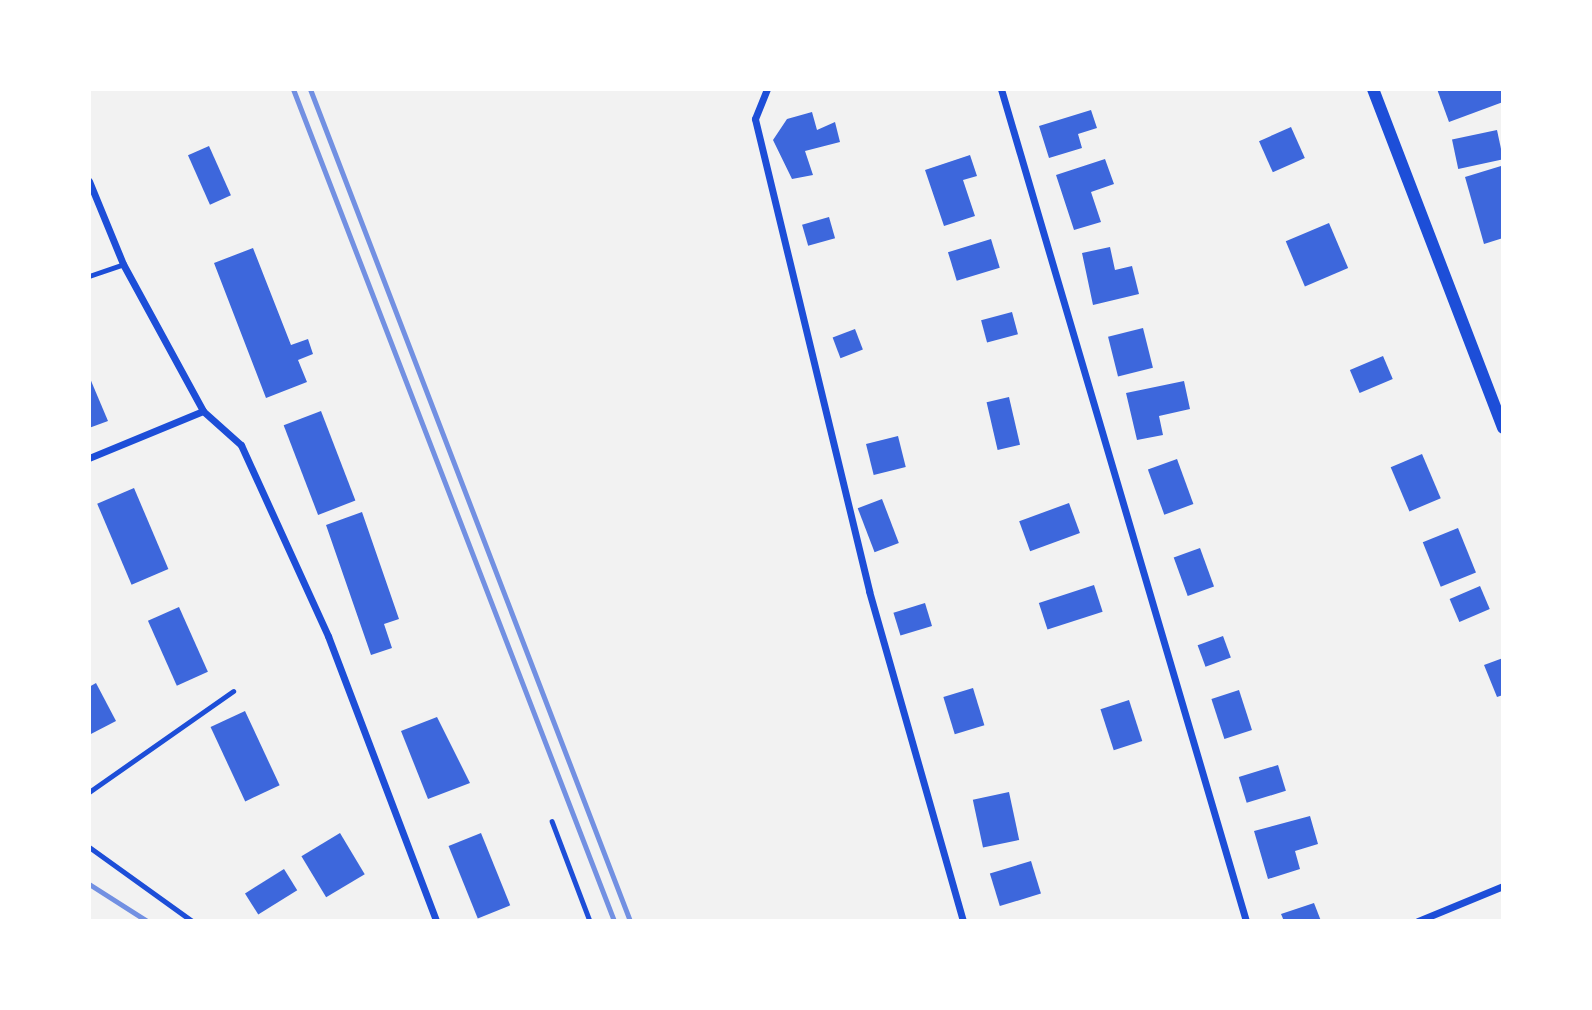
<!DOCTYPE html>
<html>
<head>
<meta charset="utf-8">
<style>
	body { margin:0 }
	#map { position:relative; width:1592px; height:1010px; overflow:hidden; background:#f2f2f2; font-family:"PT Sans",sans-serif }
	div>[style] { position:absolute }
	[style*='--x'] { left:calc(var(--x)*1px); top:calc(var(--y)*1px); width:calc(var(--w)*1px); rotate:calc(var(--a)*1deg) }
	.building>* { inset:0; background:#3d67dc; transform-origin:0 0 }
	.path>* { height:4.5px; margin:-2.25px; padding:0 2.25px; transform-origin:2.25px; border-radius:2.25px; background:#1d4ed8 }
	.service>* { height:5px; margin:-2.5px; padding:0 2.5px; transform-origin:2.5px; border-radius:2.5px; background:#1d4ed8 }
	.minor>* { height:7px; margin:-3.5px; padding:0 3.5px; transform-origin:3.5px; border-radius:3.5px; background:#1d4ed8 }
	.tertiary>* { height:12px; margin:-6px; padding:0 6px; transform-origin:6px; border-radius:6px; background:#1d4ed8 }
	.rail>* { height:5px; margin:-2.5px; padding:0 2.5px; transform-origin:2.5px; border-radius:2.5px; background:#7290e2 }
	span { translate:-50% -50%; white-space:nowrap; text-align:center; line-height:1.15; -webkit-text-stroke:7px #fff; paint-order:stroke }
	.frame { position:absolute; inset:0; border:91px solid #fff; pointer-events:none }
</style>
</head>
<body>
<div id="map">
	<div class="building">
		<div style="clip-path:polygon(1437px 89px,1502px 89px,1503px 102px,1449px 122px)"></div>
		<div style="clip-path:polygon(1091px 110px,1097px 128px,1078px 134px,1082px 148px,1049px 158px,1039px 126px)"></div>
		<div style="clip-path:polygon(812px 112px,817px 130px,835px 122px,840px 142px,805px 151px,813px 175px,792px 179px,773px 140px,787px 119px)"></div>
		<div style="left:1291px;top:127px;width:34px;height:35px;rotate:66deg"></div>
		<div style="left:1497px;top:130px;width:30px;height:46px;rotate:78deg"></div>
		<div style="left:209px;top:146px;width:54px;height:23px;rotate:66deg"></div>
		<div style="clip-path:polygon(970px 155px,977px 176px,963px 180px,975px 216px,944px 226px,925px 170px)"></div>
		<div style="clip-path:polygon(1105px 159px,1114px 184px,1091px 192px,1101px 222px,1074px 230px,1056px 175px)"></div>
		<div style="clip-path:polygon(1501px 166px,1503px 238px,1484px 244px,1465px 177px)"></div>
		<div style="left:829px;top:217px;width:22px;height:28px;rotate:74deg"></div>
		<div style="left:1329px;top:223px;width:49px;height:47px;rotate:67deg"></div>
		<div style="left:991px;top:239px;width:30px;height:45px;rotate:73deg"></div>
		<div style="clip-path:polygon(1110px 247px,1115px 270px,1132px 266px,1139px 294px,1093px 305px,1082px 253px)"></div>
		<div style="clip-path:polygon(253px 248px,291px 345px,308px 339px,313px 354px,298px 360px,307px 382px,266px 398px,214px 263px)"></div>
		<div style="left:1012px;top:312px;width:23px;height:32px;rotate:75deg"></div>
		<div style="left:1143px;top:328px;width:41px;height:36px;rotate:76deg"></div>
		<div style="left:855px;top:329px;width:22px;height:24px;rotate:69deg"></div>
		<div style="left:1383px;top:356px;width:25px;height:36px;rotate:67deg"></div>
		<div style="clip-path:polygon(89px 376px,108px 421px,89px 428px)"></div>
		<div style="clip-path:polygon(1184px 381px,1190px 409px,1159px 416px,1163px 435px,1137px 440px,1126px 393px)"></div>
		<div style="left:1009px;top:397px;width:49px;height:23px;rotate:77deg"></div>
		<div style="left:321px;top:411px;width:96px;height:40px;rotate:69deg"></div>
		<div style="left:898px;top:436px;width:32px;height:33px;rotate:76deg"></div>
		<div style="left:1422px;top:454px;width:48px;height:34px;rotate:67deg"></div>
		<div style="left:1177px;top:459px;width:48px;height:31px;rotate:70deg"></div>
		<div style="left:134px;top:488px;width:88px;height:40px;rotate:67deg"></div>
		<div style="left:882px;top:499px;width:47px;height:26px;rotate:69deg"></div>
		<div style="left:1069px;top:503px;width:32px;height:53px;rotate:70deg"></div>
		<div style="clip-path:polygon(362px 512px,399px 619px,384px 624px,392px 648px,371px 655px,326px 525px)"></div>
		<div style="left:1458px;top:528px;width:48px;height:38px;rotate:68deg"></div>
		<div style="left:1200px;top:548px;width:41px;height:28px;rotate:70deg"></div>
		<div style="left:1094px;top:585px;width:28px;height:58px;rotate:72deg"></div>
		<div style="left:1480px;top:586px;width:25px;height:33px;rotate:67deg"></div>
		<div style="left:925px;top:603px;width:24px;height:33px;rotate:73deg"></div>
		<div style="left:179px;top:607px;width:71px;height:34px;rotate:66deg"></div>
		<div style="left:1223px;top:636px;width:23px;height:27px;rotate:70deg"></div>
		<div style="clip-path:polygon(1503px 658px,1503px 695px,1497px 697px,1484px 665px)"></div>
		<div style="clip-path:polygon(96px 683px,116px 721px,89px 735px,89px 687px)"></div>
		<div style="left:973px;top:688px;width:39px;height:31px;rotate:73deg"></div>
		<div style="left:1239px;top:690px;width:42px;height:29px;rotate:72deg"></div>
		<div style="left:1129px;top:700px;width:43px;height:30px;rotate:72deg"></div>
		<div style="left:245px;top:711px;width:82px;height:38px;rotate:65deg"></div>
		<div style="clip-path:polygon(437px 717px,470px 783px,428px 799px,401px 731px)"></div>
		<div style="left:1278px;top:765px;width:27px;height:41px;rotate:73deg"></div>
		<div style="left:1009px;top:792px;width:49px;height:37px;rotate:78deg"></div>
		<div style="clip-path:polygon(1310px 816px,1318px 844px,1295px 851px,1300px 869px,1268px 879px,1254px 831px)"></div>
		<div style="left:340px;top:833px;width:48px;height:45px;rotate:59deg"></div>
		<div style="left:481px;top:833px;width:78px;height:35px;rotate:68deg"></div>
		<div style="left:1031px;top:861px;width:34px;height:43px;rotate:73deg"></div>
		<div style="left:284px;top:869px;width:25px;height:46px;rotate:58deg"></div>
		<div style="clip-path:polygon(1314px 903px,1321px 921px,1284px 921px,1281px 914px)"></div>
	</div>
	<div class="path">
		<div style="--x:552;--y:821;--w:107;--a:69.2"></div>
	</div>
	<div class="service">
		<div style="--x:89;--y:276;--w:36;--a:-19"></div>
		<div style="--x:89;--y:792;--w:176;--a:-35"></div>
		<div style="--x:89;--y:847;--w:127;--a:35.7"></div>
	</div>
	<div class="minor">
		<div style="--x:767;--y:89;--w:32;--a:112"></div>
		<div style="--x:755;--y:119;--w:486;--a:76.4"></div>
		<div style="--x:869;--y:591;--w:343;--a:74.1"></div>
		<div style="--x:1001;--y:89;--w:867;--a:73.59"></div>
		<div style="--x:89;--y:181;--w:90;--a:67.7"></div>
		<div style="--x:123;--y:264;--w:167;--a:61.4"></div>
		<div style="--x:203;--y:411;--w:123;--a:157.6"></div>
		<div style="--x:203;--y:411;--w:51;--a:41.8"></div>
		<div style="--x:241;--y:445;--w:210;--a:65.5"></div>
		<div style="--x:328;--y:636;--w:305;--a:69.2"></div>
		<div style="--x:1418;--y:921;--w:92;--a:-22.4"></div>
	</div>
	<div class="tertiary">
		<div style="--x:1373;--y:89;--w:363;--a:69"></div>
	</div>
	<div class="rail">
		<div style="--x:293;--y:89;--w:892;--a:68.9"></div>
		<div style="--x:310;--y:89;--w:891;--a:68.96"></div>
		<div style="--x:89;--y:884;--w:69;--a:32.5"></div>
	</div>
	<div class="frame"></div>
</div>
</body>
</html>
